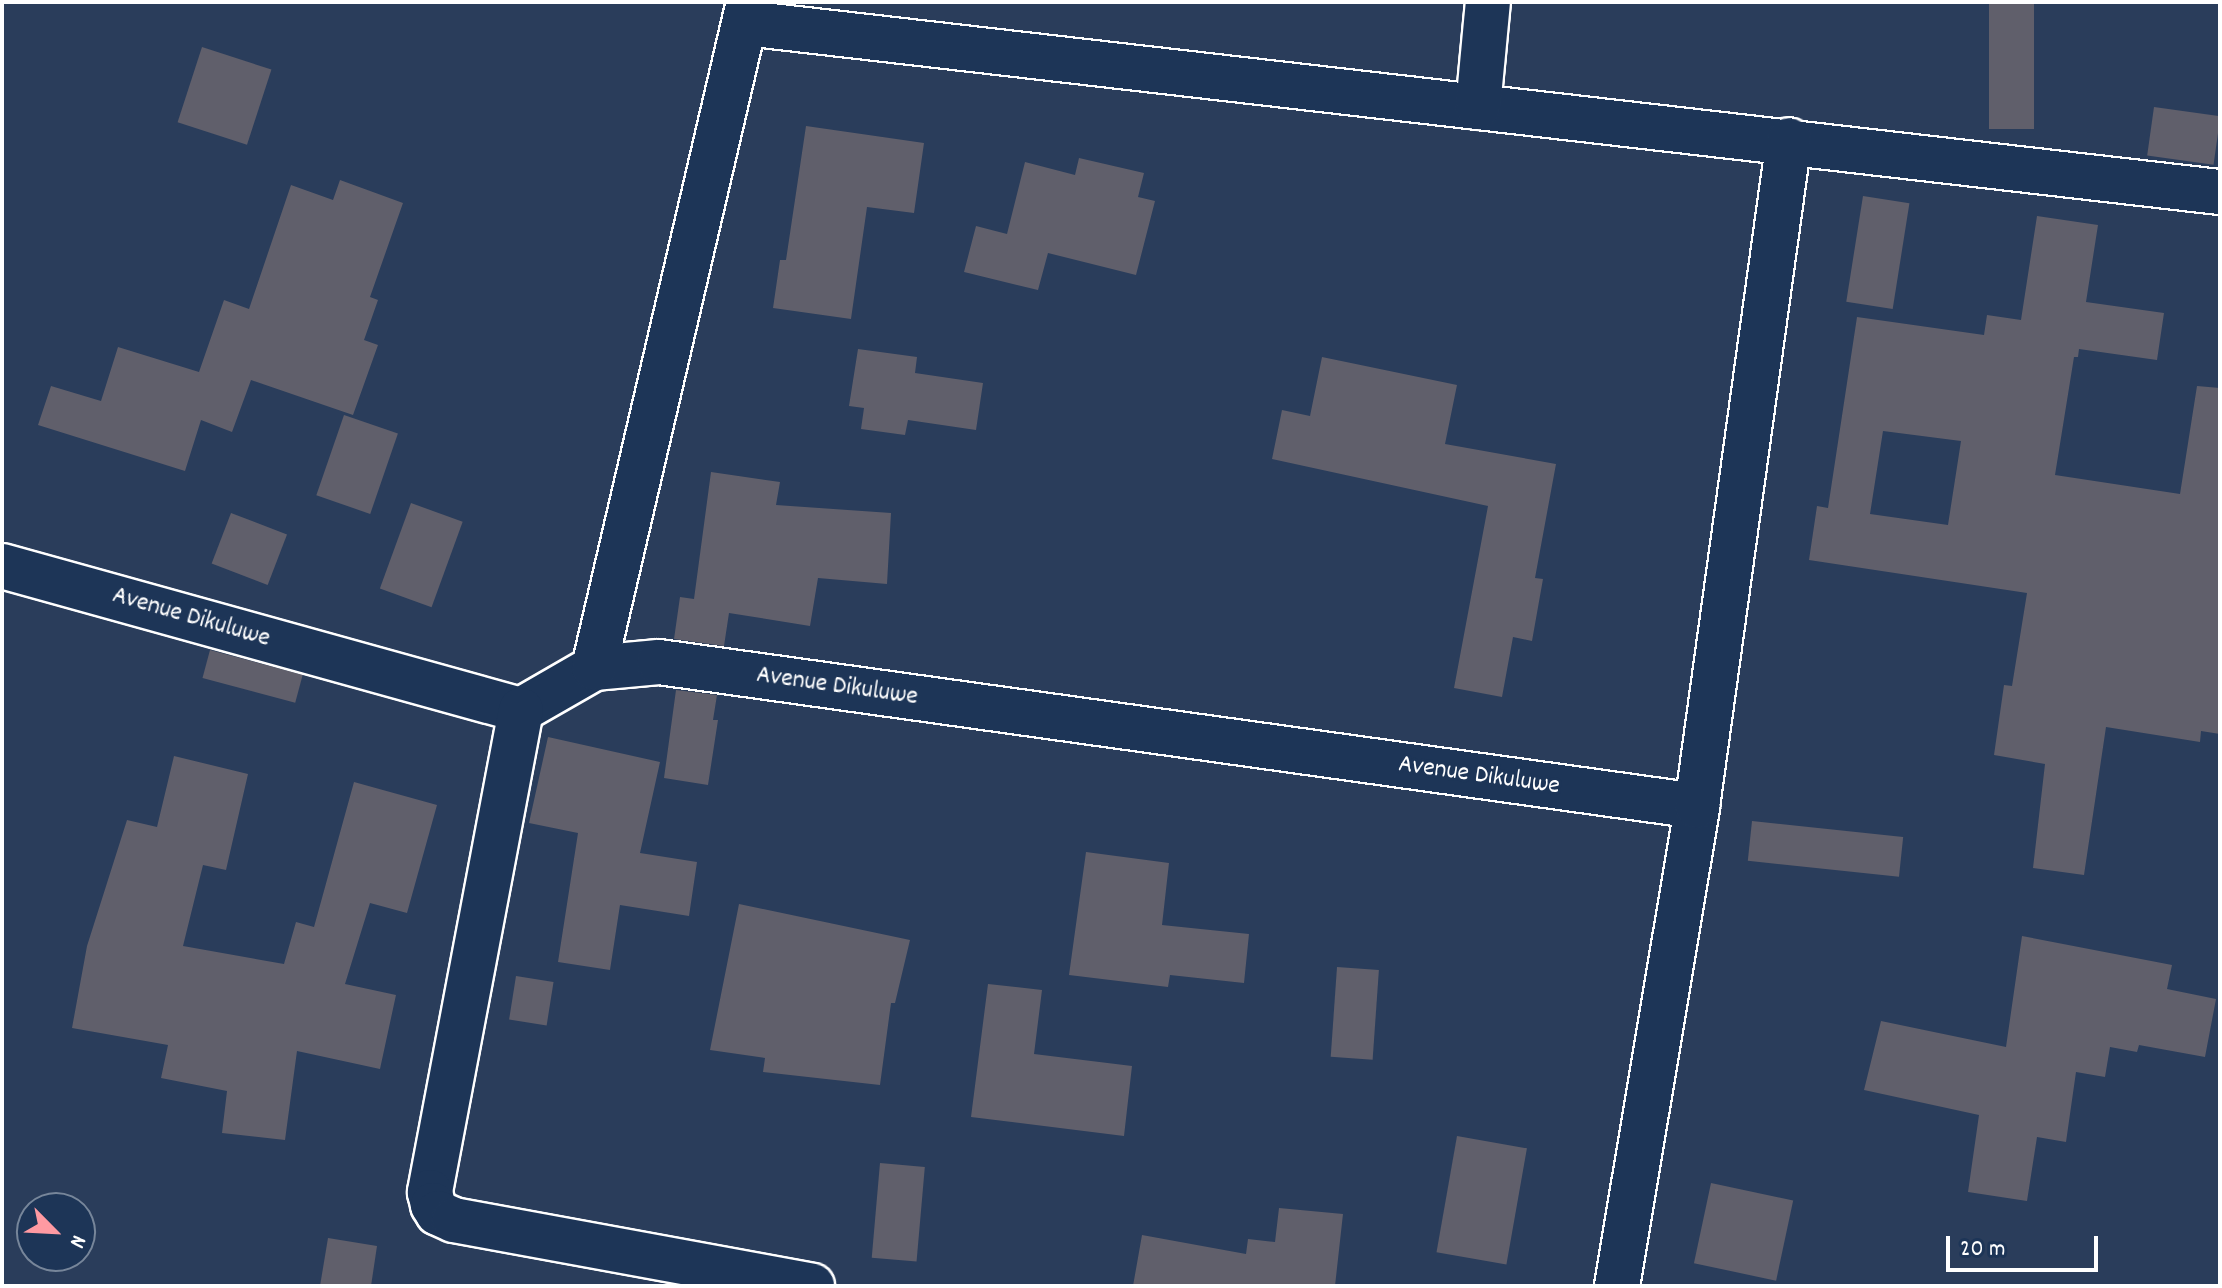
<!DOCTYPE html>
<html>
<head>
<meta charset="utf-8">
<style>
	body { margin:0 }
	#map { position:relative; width:2222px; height:1288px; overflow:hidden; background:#2a3d5b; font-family:Dekko,sans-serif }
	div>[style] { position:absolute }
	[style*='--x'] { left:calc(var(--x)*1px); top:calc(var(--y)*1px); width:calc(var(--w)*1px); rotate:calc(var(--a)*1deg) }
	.building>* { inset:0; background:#605f6b; transform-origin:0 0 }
	.roads { filter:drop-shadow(2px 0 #fff) drop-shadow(-2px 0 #fff) drop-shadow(0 2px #fff) drop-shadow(0 -2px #fff) }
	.minor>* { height:44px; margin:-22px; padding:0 22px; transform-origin:22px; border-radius:22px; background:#1d3557 }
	span { translate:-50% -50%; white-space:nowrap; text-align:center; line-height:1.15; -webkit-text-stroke:6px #1d3557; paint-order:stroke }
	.street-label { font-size:26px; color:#fff }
	.frame { position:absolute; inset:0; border:4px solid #fff; pointer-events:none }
	.north { position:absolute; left:16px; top:1192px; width:80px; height:80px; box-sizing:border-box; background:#1d3557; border:2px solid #77869a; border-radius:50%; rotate:114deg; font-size:22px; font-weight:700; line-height:32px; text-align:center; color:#fff }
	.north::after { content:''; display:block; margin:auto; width:28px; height:36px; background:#ff9aa2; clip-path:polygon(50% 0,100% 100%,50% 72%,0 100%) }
	.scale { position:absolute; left:1946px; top:1236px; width:152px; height:36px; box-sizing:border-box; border:4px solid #fff; border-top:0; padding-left:10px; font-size:24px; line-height:28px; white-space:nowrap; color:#fff; -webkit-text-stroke:6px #1d3557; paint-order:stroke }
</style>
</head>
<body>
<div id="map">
	<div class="building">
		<div style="left:1989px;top:2px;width:45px;height:127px"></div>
		<div style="left:202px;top:47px;width:73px;height:79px;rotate:18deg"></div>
		<div style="left:2154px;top:107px;width:67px;height:49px;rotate:8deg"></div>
		<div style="clip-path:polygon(806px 126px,924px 143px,914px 213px,867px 207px,851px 319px,773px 308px,780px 260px,786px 260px)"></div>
		<div style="clip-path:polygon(1079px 158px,1144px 173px,1138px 197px,1155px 201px,1136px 275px,1048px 253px,1038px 290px,964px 272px,976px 226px,1007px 234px,1025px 162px,1075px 175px)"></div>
		<div style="clip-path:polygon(340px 180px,403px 203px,370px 297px,378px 300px,364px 340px,378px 345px,353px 415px,251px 380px,232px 432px,201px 420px,185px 471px,38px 425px,51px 386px,101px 401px,118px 347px,199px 372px,224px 300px,249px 309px,291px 185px,333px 200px)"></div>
		<div style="left:1863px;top:196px;width:47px;height:107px;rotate:9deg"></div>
		<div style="clip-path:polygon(evenodd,2037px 216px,2098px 225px,2086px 302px,2164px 313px,2157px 360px,2079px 349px,2078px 357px,2074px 357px,2055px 475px,2180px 494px,2197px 386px,2220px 388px,2220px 734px,2201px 731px,2200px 742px,2106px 727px,2084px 875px,2033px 868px,2045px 764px,1994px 755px,2004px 685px,2012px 686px,2027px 593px,1809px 560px,1817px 506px,1828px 508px,1857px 317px,1984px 335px,1987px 315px,2021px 320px,2037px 216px,1883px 431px,1961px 441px,1948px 525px,1870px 514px,1883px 431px)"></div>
		<div style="clip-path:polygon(858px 349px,917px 357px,915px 373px,983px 383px,976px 430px,908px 420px,905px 435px,861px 429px,864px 408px,849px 406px)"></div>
		<div style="clip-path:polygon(1322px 357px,1457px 385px,1445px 444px,1556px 464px,1535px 578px,1543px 579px,1532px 641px,1513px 637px,1502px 697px,1454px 688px,1488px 506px,1272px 459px,1282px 410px,1310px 416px)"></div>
		<div style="left:344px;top:415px;width:57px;height:85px;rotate:19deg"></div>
		<div style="clip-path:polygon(711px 472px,780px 482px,776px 505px,891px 513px,887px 584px,818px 578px,810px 626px,729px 613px,724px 646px,674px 639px,680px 597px,694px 599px)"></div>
		<div style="left:411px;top:503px;width:55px;height:91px;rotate:20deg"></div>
		<div style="left:231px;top:513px;width:60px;height:54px;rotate:21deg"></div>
		<div style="left:210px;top:650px;width:96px;height:29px;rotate:15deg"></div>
		<div style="clip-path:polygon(676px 690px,717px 695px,713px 720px,718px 720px,708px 785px,664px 778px)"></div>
		<div style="clip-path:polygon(548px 737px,660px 762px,640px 853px,697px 862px,689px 916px,620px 905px,610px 970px,558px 962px,578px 833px,529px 823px)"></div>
		<div style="clip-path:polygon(174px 756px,248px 774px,226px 870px,203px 865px,183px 946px,284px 964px,296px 922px,314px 927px,354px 782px,437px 805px,407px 913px,370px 903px,345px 984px,396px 995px,380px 1069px,297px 1051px,285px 1140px,222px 1133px,227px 1091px,161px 1078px,168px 1045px,72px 1028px,87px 946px,127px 820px,157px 827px)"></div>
		<div style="left:1752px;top:821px;width:152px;height:40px;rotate:6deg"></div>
		<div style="clip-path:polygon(1086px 852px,1169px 863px,1162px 925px,1249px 934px,1244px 983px,1170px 975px,1168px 987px,1069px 975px)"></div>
		<div style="clip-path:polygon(739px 904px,910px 940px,895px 1003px,891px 1003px,880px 1085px,763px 1072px,765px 1058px,710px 1050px)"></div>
		<div style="clip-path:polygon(2022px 936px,2172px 965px,2167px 989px,2216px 999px,2205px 1057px,2139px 1045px,2137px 1052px,2110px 1047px,2105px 1077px,2076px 1072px,2066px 1142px,2037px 1137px,2027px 1201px,1968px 1192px,1979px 1115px,1864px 1090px,1881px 1021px,2006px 1047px)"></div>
		<div style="left:1337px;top:967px;width:42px;height:90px;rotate:4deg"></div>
		<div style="left:516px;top:976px;width:38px;height:44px;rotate:9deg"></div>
		<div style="clip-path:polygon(988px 984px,1042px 990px,1034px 1054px,1132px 1066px,1124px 1136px,971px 1117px)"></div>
		<div style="left:1457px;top:1136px;width:71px;height:118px;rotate:10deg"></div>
		<div style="left:880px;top:1163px;width:45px;height:95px;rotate:5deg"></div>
		<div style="left:1711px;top:1183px;width:84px;height:82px;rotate:12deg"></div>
		<div style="clip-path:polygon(1279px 1208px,1343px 1214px,1335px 1286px,1133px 1286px,1142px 1235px,1246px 1254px,1248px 1239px,1275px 1242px)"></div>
		<div style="clip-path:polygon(328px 1238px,377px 1246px,371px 1286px,320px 1286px)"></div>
	</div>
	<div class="roads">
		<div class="minor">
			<div style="--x:745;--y:23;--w:1485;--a:6.54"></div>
			<div style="--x:1478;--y:107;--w:105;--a:-84.6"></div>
			<div style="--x:2;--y:566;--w:539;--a:15.51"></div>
			<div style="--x:521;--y:710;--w:84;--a:-29.9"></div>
			<div style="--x:594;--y:668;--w:65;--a:-5.3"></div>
			<div style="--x:659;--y:662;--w:1048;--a:7.9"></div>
			<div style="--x:594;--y:668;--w:684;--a:-76.9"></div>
			<div style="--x:521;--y:710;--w:491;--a:100.7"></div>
			<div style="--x:430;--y:1192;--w:13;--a:77"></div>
			<div style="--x:433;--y:1205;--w:9;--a:58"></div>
			<div style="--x:438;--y:1213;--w:17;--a:24"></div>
			<div style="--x:454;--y:1220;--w:364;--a:10.4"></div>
			<div style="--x:1617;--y:1286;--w:487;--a:-80.5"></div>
			<div style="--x:1697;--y:806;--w:672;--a:-82.14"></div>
		</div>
	</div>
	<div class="street-label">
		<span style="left:191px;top:618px;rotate:16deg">Avenue Dikuluwe</span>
		<span style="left:837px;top:687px;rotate:8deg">Avenue Dikuluwe</span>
		<span style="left:1479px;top:776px;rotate:8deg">Avenue Dikuluwe</span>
	</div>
	<div class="frame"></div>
	<div class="north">N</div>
	<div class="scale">20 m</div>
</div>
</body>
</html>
